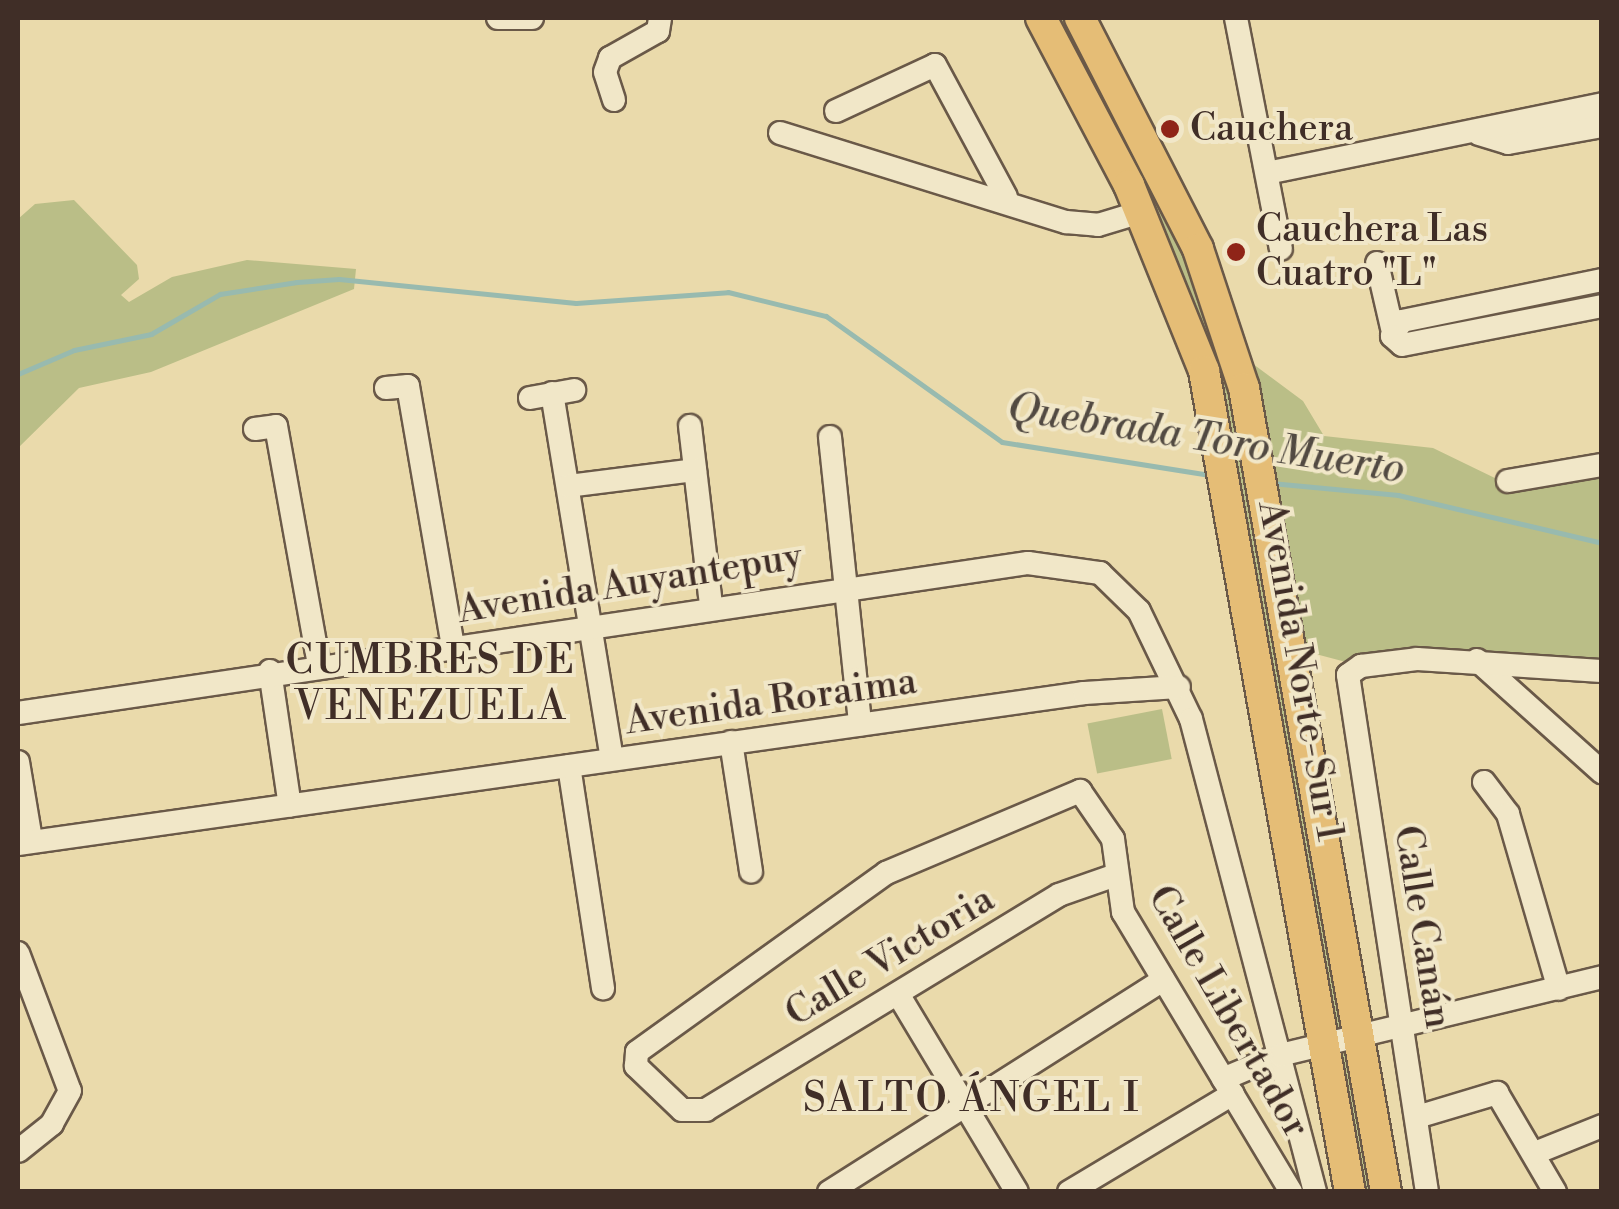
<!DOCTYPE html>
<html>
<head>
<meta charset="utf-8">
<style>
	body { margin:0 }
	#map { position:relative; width:1619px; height:1209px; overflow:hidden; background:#eadaab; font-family:"Libre Bodoni",serif }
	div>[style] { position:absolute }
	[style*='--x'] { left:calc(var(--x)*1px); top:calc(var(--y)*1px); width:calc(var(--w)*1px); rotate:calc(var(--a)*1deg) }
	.green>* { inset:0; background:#babe87; transform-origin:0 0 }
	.stream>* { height:5px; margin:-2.5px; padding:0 2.5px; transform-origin:2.5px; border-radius:2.5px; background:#98baaf }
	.roads { filter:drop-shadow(2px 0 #6a5948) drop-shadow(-2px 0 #6a5948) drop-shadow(0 2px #6a5948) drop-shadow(0 -2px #6a5948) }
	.minor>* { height:22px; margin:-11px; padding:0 11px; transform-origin:11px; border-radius:11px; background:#f1e7c8 }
	.major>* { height:30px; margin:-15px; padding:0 15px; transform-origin:15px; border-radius:15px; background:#e5bd76 }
	.dots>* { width:28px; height:28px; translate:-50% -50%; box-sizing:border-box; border:5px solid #f1e7c8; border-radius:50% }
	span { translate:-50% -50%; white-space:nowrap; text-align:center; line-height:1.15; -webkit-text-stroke:8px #f1e7c8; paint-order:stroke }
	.poi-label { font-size:38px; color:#402e27 }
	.left { translate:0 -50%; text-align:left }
	.street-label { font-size:38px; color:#402e27 }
	.water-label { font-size:40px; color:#524a42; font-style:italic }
	.neighbourhood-label { font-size:40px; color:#402e27; letter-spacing:2.5px }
	.frame { position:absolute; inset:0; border:20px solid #402e27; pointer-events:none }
</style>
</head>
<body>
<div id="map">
	<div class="green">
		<div style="clip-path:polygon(1041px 18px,1080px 18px,1245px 358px,1303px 401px,1324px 436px,1433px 448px,1501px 481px,1601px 465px,1601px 671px,1361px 666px,1293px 648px,1386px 1191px,1350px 1191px,1213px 404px)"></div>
		<div style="clip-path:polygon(74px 200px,137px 265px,139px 279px,121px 295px,129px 302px,172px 277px,247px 260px,356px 269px,354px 289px,151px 372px,79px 388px,18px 448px,18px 219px,35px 204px)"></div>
		<div style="left:1162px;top:709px;width:51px;height:76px;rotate:79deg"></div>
	</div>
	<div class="stream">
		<div style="--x:18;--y:374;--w:61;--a:-23.2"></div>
		<div style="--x:74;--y:350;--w:79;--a:-11.7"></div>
		<div style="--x:151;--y:334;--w:80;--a:-30.1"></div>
		<div style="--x:220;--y:294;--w:78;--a:-8.9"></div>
		<div style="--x:297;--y:282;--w:42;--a:-4.1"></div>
		<div style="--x:339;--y:279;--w:238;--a:5.8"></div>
		<div style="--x:576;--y:303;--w:152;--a:-4.1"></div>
		<div style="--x:728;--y:292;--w:101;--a:13.8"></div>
		<div style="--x:826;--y:316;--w:216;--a:35.6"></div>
		<div style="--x:1002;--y:442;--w:212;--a:9"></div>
		<div style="--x:1271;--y:483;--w:128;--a:5.4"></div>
		<div style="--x:1398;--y:495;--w:210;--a:13.2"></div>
	</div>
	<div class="roads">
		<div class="minor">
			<div style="--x:498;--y:18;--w:34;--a:0"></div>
			<div style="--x:1236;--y:18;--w:235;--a:79"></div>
			<div style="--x:614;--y:100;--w:29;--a:-108"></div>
			<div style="--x:605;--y:72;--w:15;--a:-70"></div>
			<div style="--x:610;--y:58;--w:55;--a:-29.4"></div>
			<div style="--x:658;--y:31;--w:13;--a:-81"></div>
			<div style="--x:836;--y:111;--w:109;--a:-24.9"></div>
			<div style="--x:935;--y:65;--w:150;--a:61.7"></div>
			<div style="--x:780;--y:133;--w:300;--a:17.3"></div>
			<div style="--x:1066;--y:222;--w:32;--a:5"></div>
			<div style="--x:1098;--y:225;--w:45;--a:-16.8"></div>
			<div style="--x:1479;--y:134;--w:30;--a:17"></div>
			<div style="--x:1508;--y:143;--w:96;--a:-10.3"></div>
			<div style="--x:1267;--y:173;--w:342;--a:-11.6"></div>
			<div style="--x:1377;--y:263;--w:67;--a:77"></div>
			<div style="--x:1602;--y:280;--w:204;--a:168.4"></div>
			<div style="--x:1402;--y:321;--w:18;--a:124"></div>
			<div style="--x:1392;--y:336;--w:13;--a:42"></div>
			<div style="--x:1402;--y:345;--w:204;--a:-11"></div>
			<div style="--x:386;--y:388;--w:22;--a:-5"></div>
			<div style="--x:408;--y:386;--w:264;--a:80.2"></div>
			<div style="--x:552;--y:393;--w:371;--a:80.7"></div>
			<div style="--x:530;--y:398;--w:45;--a:-10.3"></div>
			<div style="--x:690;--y:426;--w:181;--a:83.3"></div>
			<div style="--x:255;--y:429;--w:21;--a:-8"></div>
			<div style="--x:276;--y:426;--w:243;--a:79.8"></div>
			<div style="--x:830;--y:437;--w:289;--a:84"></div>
			<div style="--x:1508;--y:481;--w:95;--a:-9.7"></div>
			<div style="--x:568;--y:486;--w:128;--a:-7.2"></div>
			<div style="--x:1477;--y:660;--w:168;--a:41.9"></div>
			<div style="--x:270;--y:671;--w:136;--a:81.6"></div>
			<div style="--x:18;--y:713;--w:1021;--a:-8.45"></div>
			<div style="--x:1028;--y:563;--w:73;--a:7.9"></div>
			<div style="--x:1100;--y:573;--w:54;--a:44.3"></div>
			<div style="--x:1139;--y:611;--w:120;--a:64.3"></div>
			<div style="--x:1191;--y:719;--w:489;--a:75.3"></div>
			<div style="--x:731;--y:742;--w:131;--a:81.2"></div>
			<div style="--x:18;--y:762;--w:79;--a:80.5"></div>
			<div style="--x:569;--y:766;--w:225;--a:81.3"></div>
			<div style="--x:1484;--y:782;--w:40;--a:53"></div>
			<div style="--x:1508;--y:814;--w:182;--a:73.8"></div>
			<div style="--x:18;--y:844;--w:1077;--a:-8.06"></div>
			<div style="--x:1084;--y:693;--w:95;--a:-3.6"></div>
			<div style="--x:1116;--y:875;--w:60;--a:160.7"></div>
			<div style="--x:1059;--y:895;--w:413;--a:148.7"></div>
			<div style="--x:706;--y:1110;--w:24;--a:180"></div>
			<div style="--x:682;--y:1110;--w:64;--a:-136.3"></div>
			<div style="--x:636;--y:1066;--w:14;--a:-86"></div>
			<div style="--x:637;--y:1052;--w:307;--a:-35.7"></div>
			<div style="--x:886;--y:873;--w:211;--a:-22.9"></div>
			<div style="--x:1080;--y:791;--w:58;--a:55.5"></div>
			<div style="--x:1113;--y:839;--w:74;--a:82.2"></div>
			<div style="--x:1123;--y:912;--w:327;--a:59"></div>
			<div style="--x:18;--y:953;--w:147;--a:69.4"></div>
			<div style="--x:70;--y:1091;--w:38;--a:119"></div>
			<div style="--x:52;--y:1124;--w:43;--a:141.5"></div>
			<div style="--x:898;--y:994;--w:231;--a:59"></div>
			<div style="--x:1223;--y:1079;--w:62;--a:-22.8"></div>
			<div style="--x:1280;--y:1055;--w:331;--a:-13.6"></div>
			<div style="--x:1417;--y:1117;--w:84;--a:-16.7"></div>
			<div style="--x:1497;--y:1093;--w:115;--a:59.6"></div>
			<div style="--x:1535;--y:1153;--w:72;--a:-21.9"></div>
			<div style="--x:829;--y:1192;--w:396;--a:-32.4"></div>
			<div style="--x:1069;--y:1192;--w:191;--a:-30.9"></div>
			<div style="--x:1427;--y:1192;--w:523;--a:-98.69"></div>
			<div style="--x:1348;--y:675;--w:16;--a:-35"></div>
			<div style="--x:1361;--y:666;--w:56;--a:-7.1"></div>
			<div style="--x:1417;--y:659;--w:185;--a:3.7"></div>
		</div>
		<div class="major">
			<div style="--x:1041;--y:18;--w:189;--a:62.2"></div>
			<div style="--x:1129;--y:185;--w:201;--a:68"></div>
			<div style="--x:1204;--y:371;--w:834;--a:79.92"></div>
			<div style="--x:1080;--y:18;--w:259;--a:62.9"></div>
			<div style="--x:1198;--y:249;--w:146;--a:71.7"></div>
			<div style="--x:1244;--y:388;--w:816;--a:79.98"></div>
		</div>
	</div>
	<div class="dots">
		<div style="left:1170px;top:129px;background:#8f2418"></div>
		<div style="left:1236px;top:252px;background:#8f2418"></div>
	</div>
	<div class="poi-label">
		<span class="left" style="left:1190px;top:129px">Cauchera</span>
		<span class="left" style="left:1256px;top:252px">Cauchera Las<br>Cuatro "L"</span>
	</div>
	<div class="street-label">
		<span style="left:630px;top:584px;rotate:-9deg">Avenida Auyantepuy</span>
		<span style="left:1300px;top:671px;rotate:80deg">Avenida Norte-Sur 1</span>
		<span style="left:771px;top:702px;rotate:-8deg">Avenida Roraima</span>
		<span style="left:1422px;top:927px;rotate:81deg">Calle Canán</span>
		<span style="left:890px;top:957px;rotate:-31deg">Calle Victoria</span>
		<span style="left:1228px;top:1012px;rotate:60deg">Calle Libertador</span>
	</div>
	<div class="water-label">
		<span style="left:1206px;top:439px;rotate:9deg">Quebrada Toro Muerto</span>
	</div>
	<div class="neighbourhood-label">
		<span style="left:431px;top:684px">CUMBRES DE<br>VENEZUELA</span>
		<span style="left:972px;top:1099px">SALTO ÁNGEL I</span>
	</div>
	<div class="frame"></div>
</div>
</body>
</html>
